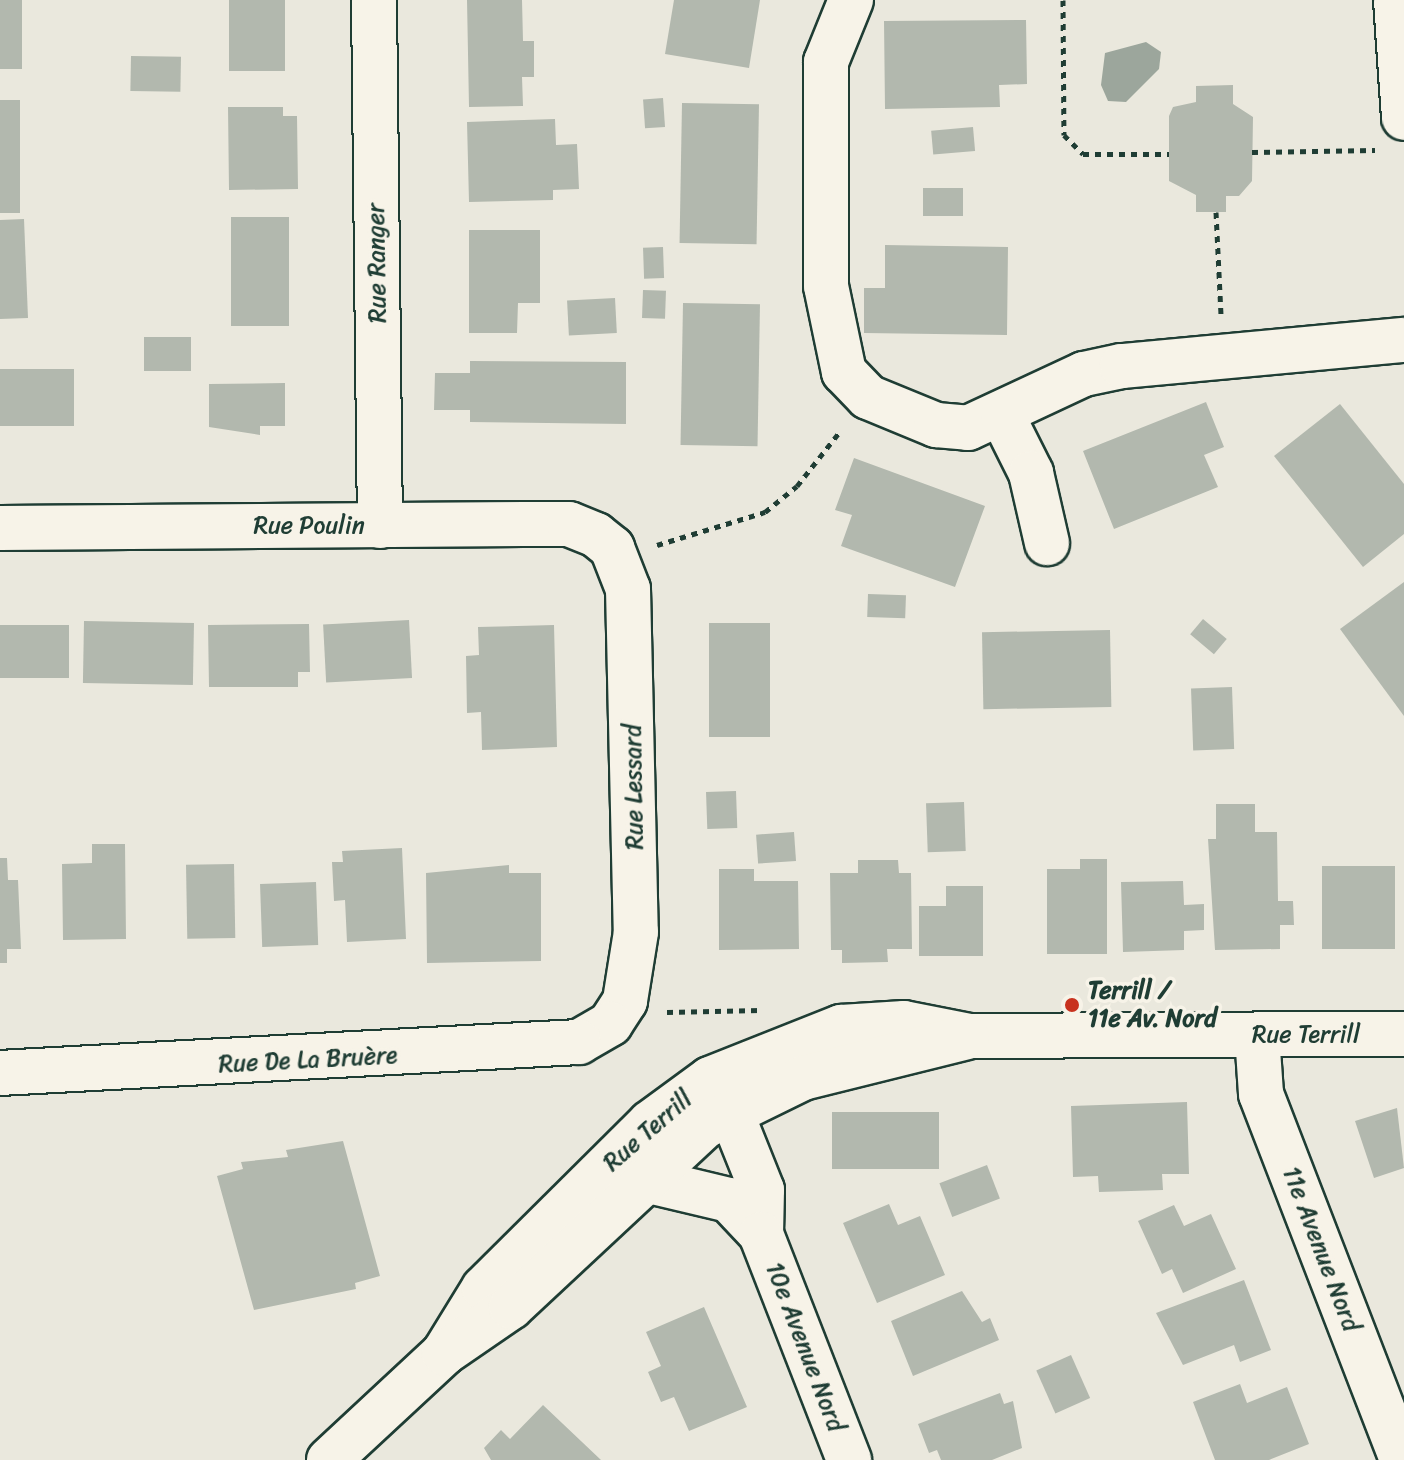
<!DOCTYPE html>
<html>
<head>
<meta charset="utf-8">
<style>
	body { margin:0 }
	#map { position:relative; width:1404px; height:1460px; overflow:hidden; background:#eae8dd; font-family:Sriracha,sans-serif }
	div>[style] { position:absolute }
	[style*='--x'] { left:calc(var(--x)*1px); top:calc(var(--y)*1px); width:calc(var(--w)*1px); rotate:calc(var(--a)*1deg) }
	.water>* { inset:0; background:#9ca69c }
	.building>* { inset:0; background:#b2b8ae; transform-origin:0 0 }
	.path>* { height:5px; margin-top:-2.5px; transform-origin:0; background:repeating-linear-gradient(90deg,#1f3d34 0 6px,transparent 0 12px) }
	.roads { filter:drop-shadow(2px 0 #1f3d34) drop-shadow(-2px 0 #1f3d34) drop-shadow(0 2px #1f3d34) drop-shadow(0 -2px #1f3d34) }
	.minor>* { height:44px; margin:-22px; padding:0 22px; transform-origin:22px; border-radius:22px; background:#f7f3e8 }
	.dots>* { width:22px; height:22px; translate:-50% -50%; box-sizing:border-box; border:4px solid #f7f3e8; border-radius:50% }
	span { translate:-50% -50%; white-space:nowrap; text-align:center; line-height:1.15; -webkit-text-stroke:7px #f7f3e8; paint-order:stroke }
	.street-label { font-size:24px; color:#1f3d34 }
	.poi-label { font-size:24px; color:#1f3d34; font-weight:700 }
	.left { translate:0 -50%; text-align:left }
</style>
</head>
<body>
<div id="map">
	<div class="water">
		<div style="clip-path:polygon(1146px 42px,1161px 52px,1159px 69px,1126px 102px,1108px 101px,1101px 85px,1105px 53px)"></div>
	</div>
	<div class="building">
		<div style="left:0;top:0;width:22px;height:69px"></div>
		<div style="left:229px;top:0;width:56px;height:71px"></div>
		<div style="clip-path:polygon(467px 0,522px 0,523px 41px,534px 41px,534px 77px,522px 77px,523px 106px,469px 107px)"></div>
		<div style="clip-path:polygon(674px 0,760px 0,749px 68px,665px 54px)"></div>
		<div style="clip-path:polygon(1026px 20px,1027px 84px,999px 85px,1000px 107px,885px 109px,884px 21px)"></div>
		<div style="left:131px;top:56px;width:50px;height:35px;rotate:1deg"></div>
		<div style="clip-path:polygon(1233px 85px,1233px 104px,1253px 117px,1252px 181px,1239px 196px,1226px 196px,1226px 212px,1196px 212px,1196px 195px,1169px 181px,1169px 116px,1173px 107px,1196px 102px,1196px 86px)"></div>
		<div style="left:663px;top:98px;width:29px;height:20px;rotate:86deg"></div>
		<div style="left:0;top:100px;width:20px;height:113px"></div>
		<div style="left:682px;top:103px;width:77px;height:140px;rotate:1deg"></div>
		<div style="clip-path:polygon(228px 107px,283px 107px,283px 116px,297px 116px,298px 189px,229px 190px)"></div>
		<div style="clip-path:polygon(555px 119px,556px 145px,577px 144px,579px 189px,553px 190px,553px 200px,469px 202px,467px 122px)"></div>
		<div style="left:973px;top:127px;width:24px;height:42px;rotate:85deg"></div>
		<div style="left:923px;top:188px;width:40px;height:28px"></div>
		<div style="left:289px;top:217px;width:109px;height:58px;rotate:90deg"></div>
		<div style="clip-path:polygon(24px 219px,28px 318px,0 319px,0 220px)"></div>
		<div style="clip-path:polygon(469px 230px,540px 230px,540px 303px,518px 303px,517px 333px,469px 333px)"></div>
		<div style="clip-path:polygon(885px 245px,1008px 247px,1007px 335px,864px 333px,864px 288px,885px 288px)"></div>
		<div style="left:663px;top:247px;width:31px;height:20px;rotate:88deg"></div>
		<div style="left:643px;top:290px;width:23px;height:28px;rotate:2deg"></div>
		<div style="left:615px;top:298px;width:35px;height:48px;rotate:87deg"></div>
		<div style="left:683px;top:303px;width:77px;height:142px;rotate:1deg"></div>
		<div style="left:144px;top:337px;width:47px;height:34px"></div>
		<div style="clip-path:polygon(470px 361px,626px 362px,626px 424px,470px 422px,470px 410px,434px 410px,435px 373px,470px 373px)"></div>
		<div style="left:0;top:369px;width:74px;height:57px"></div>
		<div style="clip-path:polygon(285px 383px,285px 426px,260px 426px,260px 435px,209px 427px,209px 384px)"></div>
		<div style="clip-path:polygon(1206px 402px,1224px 447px,1204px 455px,1218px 487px,1114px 529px,1083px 451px)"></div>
		<div style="clip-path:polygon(1340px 404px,1404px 484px,1404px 534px,1363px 567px,1274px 456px)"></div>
		<div style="clip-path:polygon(854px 458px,985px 506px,955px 587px,841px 546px,852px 515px,835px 510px)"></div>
		<div style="clip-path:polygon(1404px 582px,1404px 716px,1340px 629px)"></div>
		<div style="left:868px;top:594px;width:38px;height:23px;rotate:2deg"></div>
		<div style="left:1203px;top:619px;width:31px;height:20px;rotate:40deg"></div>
		<div style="left:409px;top:620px;width:58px;height:86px;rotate:87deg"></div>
		<div style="left:84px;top:621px;width:110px;height:62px;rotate:1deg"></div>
		<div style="left:709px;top:623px;width:61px;height:114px"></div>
		<div style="clip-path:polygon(309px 624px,310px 672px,298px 672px,298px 687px,209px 687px,208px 625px)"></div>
		<div style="left:0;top:625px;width:69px;height:53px"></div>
		<div style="clip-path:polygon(554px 625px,557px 747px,482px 750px,481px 712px,467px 713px,466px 656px,479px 655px,478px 627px)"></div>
		<div style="left:1110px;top:630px;width:77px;height:128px;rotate:89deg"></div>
		<div style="left:1232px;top:687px;width:62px;height:41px;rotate:88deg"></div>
		<div style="left:736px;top:791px;width:37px;height:30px;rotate:88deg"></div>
		<div style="left:964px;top:802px;width:49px;height:38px;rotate:88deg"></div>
		<div style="clip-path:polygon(1216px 804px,1255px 804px,1255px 832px,1277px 832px,1278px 901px,1293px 901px,1294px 925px,1280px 925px,1280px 949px,1215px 950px,1208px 839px,1216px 839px)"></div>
		<div style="left:794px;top:832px;width:29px;height:38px;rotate:86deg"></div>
		<div style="clip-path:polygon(92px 844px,125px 844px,126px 939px,63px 940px,62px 864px,92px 863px)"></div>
		<div style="clip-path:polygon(402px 848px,406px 939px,347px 942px,345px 900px,334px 901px,332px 862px,343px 862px,342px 851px)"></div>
		<div style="clip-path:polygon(0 858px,7px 858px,8px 880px,18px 880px,21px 949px,7px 949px,7px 963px,0 963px)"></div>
		<div style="clip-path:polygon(1080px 859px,1107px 859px,1107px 954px,1047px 954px,1047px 869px,1080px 869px)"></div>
		<div style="clip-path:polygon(858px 860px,898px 860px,899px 873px,911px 873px,912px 949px,887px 949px,888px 962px,842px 963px,842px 950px,831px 950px,830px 873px,858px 873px)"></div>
		<div style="left:234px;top:864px;width:74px;height:48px;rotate:89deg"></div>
		<div style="clip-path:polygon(509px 865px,509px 873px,541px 873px,541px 961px,427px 963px,426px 873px)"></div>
		<div style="left:1322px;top:866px;width:73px;height:83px"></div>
		<div style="clip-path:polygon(719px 869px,754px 869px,754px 881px,798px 881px,799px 949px,719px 950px)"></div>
		<div style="clip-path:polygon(1183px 881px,1184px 905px,1204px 904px,1204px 930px,1184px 931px,1184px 950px,1123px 952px,1121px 882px)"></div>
		<div style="left:316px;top:882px;width:63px;height:56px;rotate:88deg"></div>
		<div style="clip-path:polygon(946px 886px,983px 886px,983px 956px,919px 956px,919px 906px,946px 906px)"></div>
		<div style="clip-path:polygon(1187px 1102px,1189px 1174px,1162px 1174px,1163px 1190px,1099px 1192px,1098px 1176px,1073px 1177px,1071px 1106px)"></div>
		<div style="clip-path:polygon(1397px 1108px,1404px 1168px,1374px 1178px,1355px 1121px)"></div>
		<div style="left:832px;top:1112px;width:107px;height:57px"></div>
		<div style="clip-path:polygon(343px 1141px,380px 1276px,355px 1283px,356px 1289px,254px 1310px,217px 1176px,243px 1169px,241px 1162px,288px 1157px,286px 1150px)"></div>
		<div style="left:987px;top:1165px;width:36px;height:51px;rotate:69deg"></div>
		<div style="clip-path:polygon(889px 1204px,898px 1225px,920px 1216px,945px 1275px,877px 1303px,843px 1223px)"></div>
		<div style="clip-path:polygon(1174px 1205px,1184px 1226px,1211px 1214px,1236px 1269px,1183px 1293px,1172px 1269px,1162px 1274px,1138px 1221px)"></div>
		<div style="clip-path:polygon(1244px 1280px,1271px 1350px,1240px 1362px,1234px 1345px,1183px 1365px,1156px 1313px)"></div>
		<div style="clip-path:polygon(962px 1291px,982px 1322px,990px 1318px,999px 1340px,913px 1376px,891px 1321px)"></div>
		<div style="clip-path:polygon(704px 1307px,747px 1407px,689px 1431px,674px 1397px,661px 1402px,648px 1372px,661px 1366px,646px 1332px)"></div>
		<div style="left:1071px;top:1355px;width:47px;height:38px;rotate:66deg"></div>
		<div style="clip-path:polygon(1240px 1384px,1247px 1403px,1287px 1387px,1309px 1444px,1269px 1460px,1215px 1460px,1193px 1402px)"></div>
		<div style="clip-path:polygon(1000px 1393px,1004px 1404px,1013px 1401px,1022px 1448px,992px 1460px,941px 1460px,937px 1450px,929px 1453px,918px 1424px)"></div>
		<div style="clip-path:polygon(543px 1405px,601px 1460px,491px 1460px,484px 1448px,501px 1430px,510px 1439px)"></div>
	</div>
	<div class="path">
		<div style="--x:1063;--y:0;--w:135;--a:89.6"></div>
		<div style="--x:1064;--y:135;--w:27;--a:45"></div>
		<div style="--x:1083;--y:154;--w:86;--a:0"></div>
		<div style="--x:1252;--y:152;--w:123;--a:-0.9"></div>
		<div style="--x:1216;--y:212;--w:103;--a:87.2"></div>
		<div style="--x:657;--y:545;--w:113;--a:-17"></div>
		<div style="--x:765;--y:512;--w:41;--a:-39.1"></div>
		<div style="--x:797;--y:486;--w:71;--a:-51.8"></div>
		<div style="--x:667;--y:1012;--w:94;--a:-1.2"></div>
	</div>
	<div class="roads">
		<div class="minor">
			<div style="--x:374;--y:0;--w:526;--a:89.35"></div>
			<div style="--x:851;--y:0;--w:67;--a:112"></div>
			<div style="--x:826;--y:62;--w:224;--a:90"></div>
			<div style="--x:826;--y:286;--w:88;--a:78.2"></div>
			<div style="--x:844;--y:372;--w:35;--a:46"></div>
			<div style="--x:868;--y:397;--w:74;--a:22.4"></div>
			<div style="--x:936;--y:425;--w:32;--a:5"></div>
			<div style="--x:968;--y:428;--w:128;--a:-25"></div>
			<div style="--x:1084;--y:374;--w:39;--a:-12"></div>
			<div style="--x:1122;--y:366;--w:283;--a:-5.3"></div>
			<div style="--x:1396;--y:0;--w:118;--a:86.1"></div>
			<div style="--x:1003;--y:417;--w:63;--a:63.4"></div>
			<div style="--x:1031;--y:473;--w:72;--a:77.1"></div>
			<div style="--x:0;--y:528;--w:524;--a:-0.44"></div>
			<div style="--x:524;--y:524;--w:45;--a:0"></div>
			<div style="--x:569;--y:524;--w:29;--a:22"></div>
			<div style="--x:596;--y:535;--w:21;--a:39"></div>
			<div style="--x:612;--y:548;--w:44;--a:68.7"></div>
			<div style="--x:628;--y:589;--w:343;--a:88.7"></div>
			<div style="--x:636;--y:932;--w:70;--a:99.1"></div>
			<div style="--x:625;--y:1001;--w:27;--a:123"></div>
			<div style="--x:610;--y:1024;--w:36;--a:150"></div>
			<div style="--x:579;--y:1042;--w:580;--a:176.94"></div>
			<div style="--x:1257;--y:1035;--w:59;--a:86.1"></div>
			<div style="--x:1261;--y:1094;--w:392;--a:68.9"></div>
			<div style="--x:730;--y:1110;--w:86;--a:68.2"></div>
			<div style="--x:762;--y:1190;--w:44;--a:91.3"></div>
			<div style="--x:641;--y:1179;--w:90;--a:13.4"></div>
			<div style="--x:729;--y:1200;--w:47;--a:46.7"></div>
			<div style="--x:761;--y:1234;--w:243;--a:68.7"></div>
			<div style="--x:444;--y:1353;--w:76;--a:-58.4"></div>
			<div style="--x:484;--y:1288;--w:234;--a:-44.8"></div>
			<div style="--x:650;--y:1123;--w:74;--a:-36.3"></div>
			<div style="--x:710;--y:1079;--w:141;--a:-21.7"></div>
			<div style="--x:841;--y:1027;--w:63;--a:-3.6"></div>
			<div style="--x:904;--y:1023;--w:66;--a:11.3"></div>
			<div style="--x:969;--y:1036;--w:435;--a:-0.3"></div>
			<div style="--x:329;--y:1460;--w:157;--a:-42.9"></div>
			<div style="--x:444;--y:1353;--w:81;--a:-34.5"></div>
			<div style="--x:511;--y:1307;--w:265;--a:-43"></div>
			<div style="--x:705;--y:1126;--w:109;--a:-26.1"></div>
			<div style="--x:803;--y:1078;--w:169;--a:-14"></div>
		</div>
	</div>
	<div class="dots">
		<div style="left:1072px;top:1005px;background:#c8321e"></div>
	</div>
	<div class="street-label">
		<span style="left:377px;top:263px;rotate:-91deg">Rue Ranger</span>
		<span style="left:309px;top:526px">Rue Poulin</span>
		<span style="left:634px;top:787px;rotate:-91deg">Rue Lessard</span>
		<span style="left:1306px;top:1035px">Rue Terrill</span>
		<span style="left:308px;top:1060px;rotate:-3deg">Rue De La Bruère</span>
		<span style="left:648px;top:1131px;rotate:-41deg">Rue Terrill</span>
		<span style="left:1321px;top:1249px;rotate:69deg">11e Avenue Nord</span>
		<span style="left:805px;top:1347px;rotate:69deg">10e Avenue Nord</span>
	</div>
	<div class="poi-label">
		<span class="left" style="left:1088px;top:1005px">Terrill /<br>11e Av. Nord</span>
	</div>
</div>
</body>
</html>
